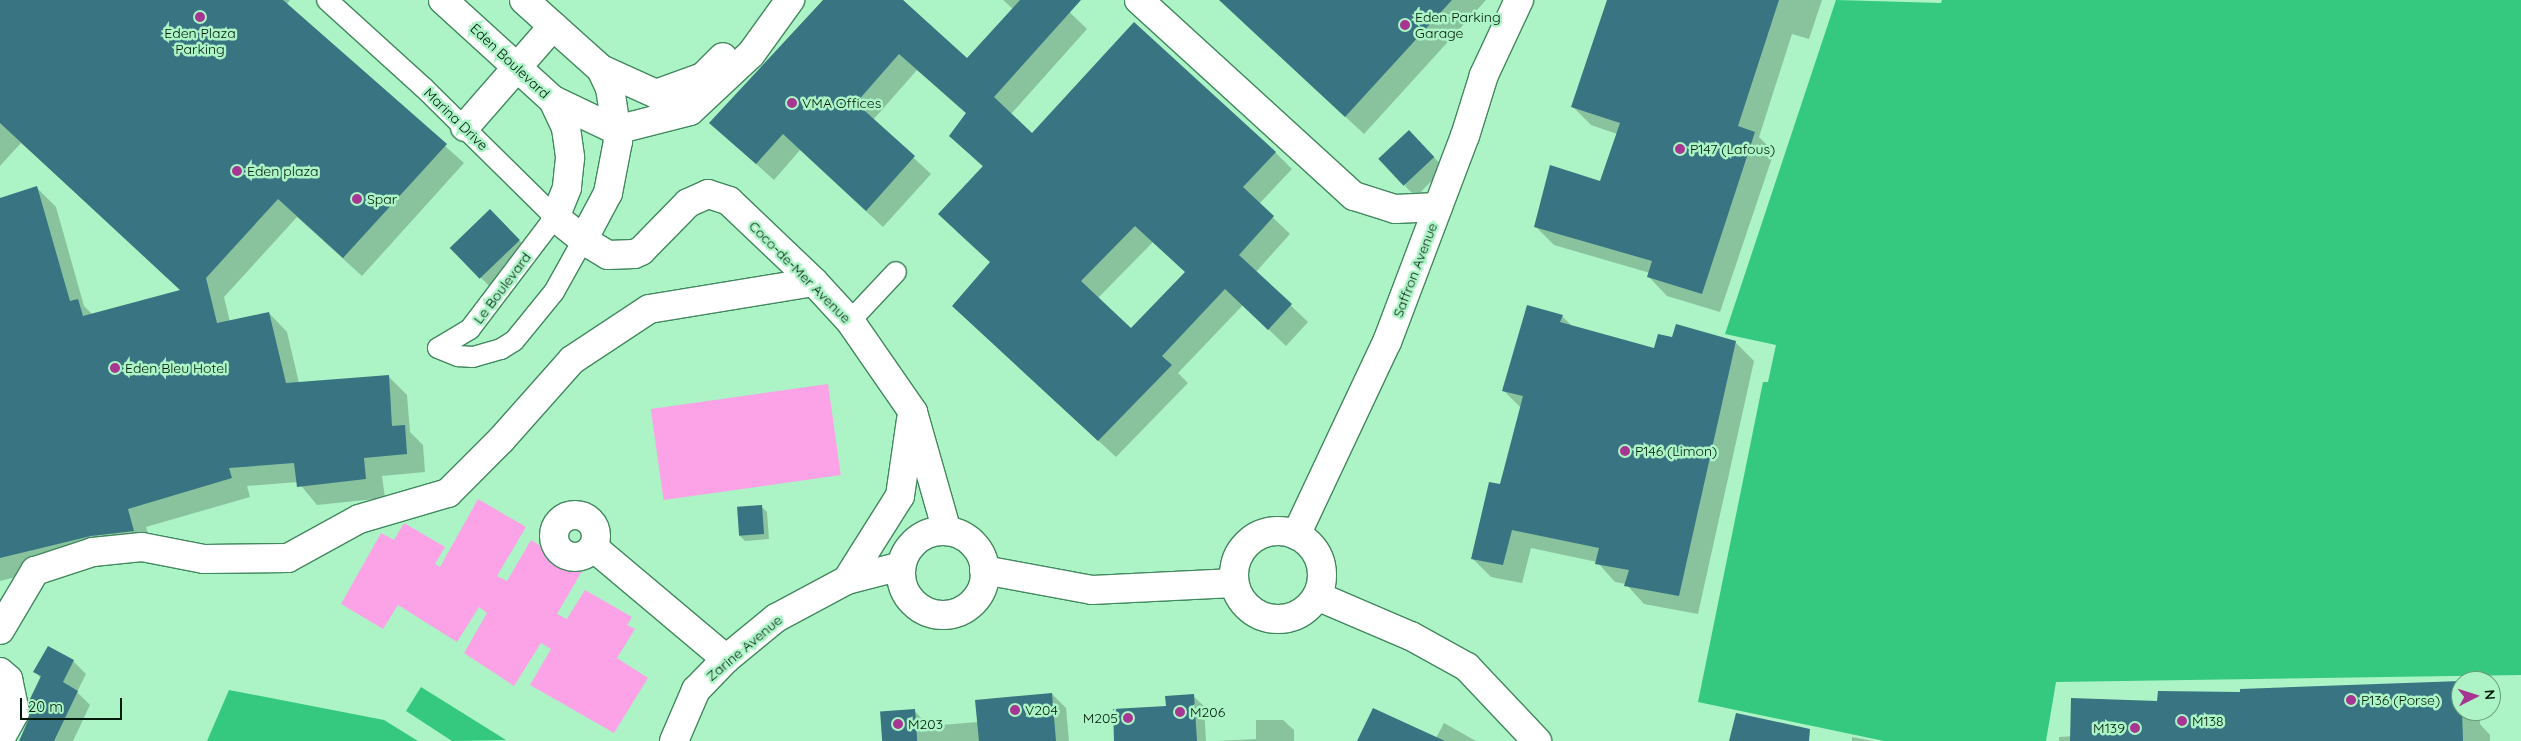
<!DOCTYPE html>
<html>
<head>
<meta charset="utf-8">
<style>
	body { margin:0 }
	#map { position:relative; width:2521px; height:741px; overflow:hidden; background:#acf4c6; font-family:Quicksand,sans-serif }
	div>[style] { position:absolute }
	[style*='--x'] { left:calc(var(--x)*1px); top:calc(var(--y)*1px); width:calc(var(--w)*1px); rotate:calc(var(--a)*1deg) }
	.green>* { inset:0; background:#fca3e7; transform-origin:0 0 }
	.water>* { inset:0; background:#34c97e }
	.shadow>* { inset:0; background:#0003 }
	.building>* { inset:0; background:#387482; transform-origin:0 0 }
	.roads { filter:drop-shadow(1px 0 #42885f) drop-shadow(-1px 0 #42885f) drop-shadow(0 1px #42885f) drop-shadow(0 -1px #42885f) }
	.service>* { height:20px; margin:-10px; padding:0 10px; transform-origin:10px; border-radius:10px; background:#fff }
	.minor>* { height:28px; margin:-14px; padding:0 14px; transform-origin:14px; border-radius:14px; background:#fff }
	.minor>.ring { margin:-14px; padding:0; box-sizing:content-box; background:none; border:28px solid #fff; border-radius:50% }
	.dots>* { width:14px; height:14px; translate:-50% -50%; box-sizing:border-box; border:2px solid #acf4c6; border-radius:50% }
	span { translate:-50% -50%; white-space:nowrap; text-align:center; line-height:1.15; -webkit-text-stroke:5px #acf4c6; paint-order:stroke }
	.poi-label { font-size:14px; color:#001a0b }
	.left { translate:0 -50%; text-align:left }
	.right { translate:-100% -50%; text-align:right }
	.street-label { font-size:14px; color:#001a0b }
	.north { position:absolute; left:2451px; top:671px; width:50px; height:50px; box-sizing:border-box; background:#acf4c6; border:1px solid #679d7b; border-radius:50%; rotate:85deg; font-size:14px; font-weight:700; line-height:20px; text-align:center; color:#001a0b }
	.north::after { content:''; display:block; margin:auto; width:18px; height:22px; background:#a73692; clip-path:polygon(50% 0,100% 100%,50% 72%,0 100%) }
	.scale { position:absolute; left:20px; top:698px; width:102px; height:22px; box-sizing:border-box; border:2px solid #001a0b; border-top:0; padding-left:6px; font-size:15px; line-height:18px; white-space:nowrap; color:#001a0b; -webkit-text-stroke:4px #acf4c6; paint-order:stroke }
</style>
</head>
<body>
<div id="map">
	<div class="green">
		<div style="left:828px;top:384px;width:92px;height:179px;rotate:82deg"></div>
		<div style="clip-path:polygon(478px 499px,526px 527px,497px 576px,507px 581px,531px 540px,582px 571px,557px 614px,567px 619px,585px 590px,632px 617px,627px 625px,635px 629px,617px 658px,648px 678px,614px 733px,530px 685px,551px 649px,541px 643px,514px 686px,464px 653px,487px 613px,479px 607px,457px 642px,398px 605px,383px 629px,341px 604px,381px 533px,394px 540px,404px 523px,445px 547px,435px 564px,440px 567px)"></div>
	</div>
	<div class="water">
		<div style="clip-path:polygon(1836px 0,1941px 3px,1942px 0,2521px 0,2521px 675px,2056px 682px,2046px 741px,1884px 741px,1698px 702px,1763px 382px,1768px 382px,1776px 345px,1725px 334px)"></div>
		<div style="clip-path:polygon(421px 687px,506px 740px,452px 741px,406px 711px)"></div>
		<div style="clip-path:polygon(229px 690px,384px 720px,418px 741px,207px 741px)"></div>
	</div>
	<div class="shadow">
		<div style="clip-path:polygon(0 0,290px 0,287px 4px,464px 163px,362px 276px,297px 217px,224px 297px,230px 322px,269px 313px,287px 332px,299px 383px,389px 377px,407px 395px,410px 432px,423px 445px,425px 472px,382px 476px,385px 498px,317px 505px,298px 482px,247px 486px,250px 497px,146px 527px,152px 549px,132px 553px,106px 536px,88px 559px,0 581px,0 199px,37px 188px,56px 207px,84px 306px,93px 315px,182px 290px,21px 143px,0 166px)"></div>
		<div style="clip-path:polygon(evenodd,825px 0,903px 0,967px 60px,1013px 9px,1003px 0,1057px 0,1087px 29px,1011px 114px,1032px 135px,1275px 152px,1292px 169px,1259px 204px,1290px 234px,1256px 272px,1308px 322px,1286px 346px,1243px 305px,1178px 373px,1188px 383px,1116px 457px,953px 306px,991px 263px,956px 231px,983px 167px,950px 136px,967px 114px,917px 70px,873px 120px,931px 174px,883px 227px,800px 150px,774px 180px,710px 123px,825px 0,1153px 242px,1186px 272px,1131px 330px,1098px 298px,1153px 242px)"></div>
		<div style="clip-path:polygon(1236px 0,1486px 0,1364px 134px,1247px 26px)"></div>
		<div style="clip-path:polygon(1609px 0,1822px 0,1809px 39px,1792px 34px,1759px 137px,1774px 152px,1720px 312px,1667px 296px,1649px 277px,1650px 273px,1554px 245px,1535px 226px,1600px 182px,1617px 134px,1591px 125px,1573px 107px)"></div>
		<div style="clip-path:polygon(1420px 142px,1444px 168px,1416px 197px,1405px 186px)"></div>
		<div style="clip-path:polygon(501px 221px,529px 251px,491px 288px,452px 248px)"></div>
		<div style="clip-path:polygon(1562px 316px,1573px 327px,1655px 349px,1673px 339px,1735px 342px,1754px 361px,1698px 614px,1644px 604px,1626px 584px,1615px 582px,1597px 562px,1531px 548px,1522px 583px,1491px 577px,1473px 559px,1501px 486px,1521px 408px,1504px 391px)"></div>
		<div style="clip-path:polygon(761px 506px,767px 512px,769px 539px,745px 541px,740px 536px)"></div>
		<div style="clip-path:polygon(73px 661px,86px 674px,77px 692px,90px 705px,73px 741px,20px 741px,41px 678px,35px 672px)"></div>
		<div style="clip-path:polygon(1052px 694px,1066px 708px,1069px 741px,883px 741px,914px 710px,928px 726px,978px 722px)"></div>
		<div style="clip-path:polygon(1193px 696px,1204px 706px,1206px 741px,1115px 741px,1167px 707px)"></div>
		<div style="clip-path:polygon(2461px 711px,2480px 711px,2480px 724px,2490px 735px,2490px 741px,2059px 741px,2059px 737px)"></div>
		<div style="clip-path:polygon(1256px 720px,1283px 720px,1294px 730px,1294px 741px,1217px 741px,1256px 739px)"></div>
		<div style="clip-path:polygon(1444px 723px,1476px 741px,1359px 741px,1436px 738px)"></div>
		<div style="clip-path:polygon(1852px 737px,1873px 741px,1852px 741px)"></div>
	</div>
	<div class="building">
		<div style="clip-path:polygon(0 0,283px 0,447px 144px,343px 258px,278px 199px,206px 278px,217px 323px,269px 312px,286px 383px,389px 375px,392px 426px,405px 425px,407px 454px,364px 458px,366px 479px,297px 487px,294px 463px,229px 468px,232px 478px,128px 509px,134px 531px,91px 536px,0 558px,0 198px,37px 186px,70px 301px,78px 299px,83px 316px,180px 290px,0 123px)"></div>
		<div style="clip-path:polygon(evenodd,823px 0,903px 0,967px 58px,1020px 0,1081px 0,994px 97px,1032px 133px,1134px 22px,1276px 152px,1243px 187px,1274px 216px,1239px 255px,1292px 304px,1268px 330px,1225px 289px,1162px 356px,1172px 365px,1098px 441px,952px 306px,990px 262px,938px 214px,983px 166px,949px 136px,966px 113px,899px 54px,856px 103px,915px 156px,866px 211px,783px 134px,756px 164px,709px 123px,823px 0,1135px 226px,1185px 272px,1131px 328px,1081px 281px,1135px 226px)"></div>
		<div style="clip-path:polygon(1219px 0,1452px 0,1345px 117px)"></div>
		<div style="clip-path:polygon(1607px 0,1779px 0,1738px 126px,1755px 132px,1702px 294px,1647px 277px,1652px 261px,1534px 227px,1550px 165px,1600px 181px,1620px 123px,1571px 107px)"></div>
		<div style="left:1409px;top:130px;width:37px;height:42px;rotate:47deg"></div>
		<div style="left:490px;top:209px;width:43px;height:56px;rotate:46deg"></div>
		<div style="clip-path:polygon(1527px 305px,1563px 315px,1560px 322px,1654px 348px,1658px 334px,1672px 337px,1676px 324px,1736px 341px,1679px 596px,1624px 586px,1629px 570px,1595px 564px,1599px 548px,1512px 530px,1503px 565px,1471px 559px,1489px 482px,1500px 484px,1523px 396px,1502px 391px)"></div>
		<div style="left:762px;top:505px;width:29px;height:25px;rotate:86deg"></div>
		<div style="clip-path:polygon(48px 646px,74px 660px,63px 682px,78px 691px,54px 741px,19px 741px,29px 719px,29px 701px,41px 676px,33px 672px)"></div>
		<div style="clip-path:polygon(2461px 681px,2463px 741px,2070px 741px,2071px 698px,2157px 701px,2158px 691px,2240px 692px,2240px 689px)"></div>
		<div style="clip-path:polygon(1052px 693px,1056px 741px,979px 741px,975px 700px)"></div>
		<div style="clip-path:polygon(1194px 694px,1197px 741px,1114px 741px,1113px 709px,1166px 706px,1165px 696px)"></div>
		<div style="clip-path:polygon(1373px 708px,1445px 741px,1357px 741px)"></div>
		<div style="left:915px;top:709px;width:32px;height:35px;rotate:86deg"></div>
		<div style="clip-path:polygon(1736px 713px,1810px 729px,1809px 741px,1729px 741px)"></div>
	</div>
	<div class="roads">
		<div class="service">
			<div style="--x:327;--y:0;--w:130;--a:42.2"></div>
			<div style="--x:423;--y:87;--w:185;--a:44.6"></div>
			<div style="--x:555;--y:217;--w:141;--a:127.2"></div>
			<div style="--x:470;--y:329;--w:37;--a:149"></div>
			<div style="--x:850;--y:321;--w:67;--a:-46.8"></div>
			<div style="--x:438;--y:348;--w:22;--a:22"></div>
			<div style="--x:458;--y:356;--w:15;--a:4"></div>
			<div style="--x:473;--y:357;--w:29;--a:-16"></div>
			<div style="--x:501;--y:349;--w:15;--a:-32"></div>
			<div style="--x:514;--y:341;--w:63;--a:-50.8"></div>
			<div style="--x:554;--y:292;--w:60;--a:-60.9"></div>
		</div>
		<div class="minor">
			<div style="--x:443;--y:0;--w:149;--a:42.3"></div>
			<div style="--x:553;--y:100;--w:31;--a:65"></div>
			<div style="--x:566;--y:128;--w:30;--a:82"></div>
			<div style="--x:570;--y:158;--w:30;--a:96"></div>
			<div style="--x:567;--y:188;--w:31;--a:112"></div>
			<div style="--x:555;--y:217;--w:36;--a:39"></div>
			<div style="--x:583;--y:240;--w:29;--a:31"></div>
			<div style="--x:608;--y:255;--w:26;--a:-2"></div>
			<div style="--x:634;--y:254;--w:8;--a:-23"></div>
			<div style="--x:641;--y:251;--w:67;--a:-45.6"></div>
			<div style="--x:688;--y:203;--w:22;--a:-24"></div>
			<div style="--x:708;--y:194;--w:22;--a:18"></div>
			<div style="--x:729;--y:201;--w:117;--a:43.6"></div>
			<div style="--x:814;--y:282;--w:53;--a:47.3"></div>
			<div style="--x:850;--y:321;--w:111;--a:55.3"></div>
			<div style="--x:913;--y:412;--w:124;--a:74.1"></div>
			<div style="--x:524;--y:0;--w:103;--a:41.9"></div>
			<div style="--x:601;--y:69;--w:21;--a:65"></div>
			<div style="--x:610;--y:88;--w:54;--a:81.4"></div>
			<div style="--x:618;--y:141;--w:53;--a:100.9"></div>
			<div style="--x:608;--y:193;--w:53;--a:118"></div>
			<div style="--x:1139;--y:0;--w:291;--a:42.4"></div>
			<div style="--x:1354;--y:196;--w:43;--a:17.6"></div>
			<div style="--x:1395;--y:209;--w:43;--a:-2.7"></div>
			<div style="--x:601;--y:69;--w:60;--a:24.4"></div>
			<div style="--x:656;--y:94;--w:50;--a:-19.9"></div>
			<div style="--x:703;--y:77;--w:28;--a:-45"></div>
			<div style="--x:553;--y:100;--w:70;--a:25.5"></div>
			<div style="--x:616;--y:130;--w:76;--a:-14.4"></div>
			<div style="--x:690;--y:111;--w:83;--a:-43.1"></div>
			<div style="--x:751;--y:54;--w:67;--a:-54.2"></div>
			<div style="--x:465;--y:127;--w:134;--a:-48.9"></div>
			<div class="ring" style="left:554px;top:515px;width:14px;height:14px"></div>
			<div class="ring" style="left:1234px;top:531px;width:60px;height:60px"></div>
			<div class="ring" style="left:901px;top:531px;width:56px;height:56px"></div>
			<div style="--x:1296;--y:535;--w:213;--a:-64.8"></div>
			<div style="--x:1387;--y:342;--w:220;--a:-69.3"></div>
			<div style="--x:1465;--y:136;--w:64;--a:-72.7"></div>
			<div style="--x:1484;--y:75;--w:83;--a:-65"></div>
			<div style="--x:593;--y:547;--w:174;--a:40.1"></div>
			<div style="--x:984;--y:570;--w:110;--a:10.5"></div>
			<div style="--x:1092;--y:590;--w:142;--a:-2.8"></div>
			<div style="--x:847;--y:580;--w:99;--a:-57.8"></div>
			<div style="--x:900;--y:496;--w:77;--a:-81.8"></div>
			<div style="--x:1317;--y:596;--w:102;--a:23.1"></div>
			<div style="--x:1411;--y:636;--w:64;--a:29"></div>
			<div style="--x:1467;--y:667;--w:102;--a:46.6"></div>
			<div style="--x:0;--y:630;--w:69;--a:-59.3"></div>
			<div style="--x:35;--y:571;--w:61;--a:-18.1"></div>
			<div style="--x:93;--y:552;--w:49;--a:-5.8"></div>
			<div style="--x:142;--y:547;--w:63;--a:11"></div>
			<div style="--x:204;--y:559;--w:84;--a:-0.7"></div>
			<div style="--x:288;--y:558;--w:81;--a:-28.8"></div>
			<div style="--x:359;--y:519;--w:93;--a:-16.3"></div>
			<div style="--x:448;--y:493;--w:75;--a:-45"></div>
			<div style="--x:501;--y:440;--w:107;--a:-48.4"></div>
			<div style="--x:572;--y:360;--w:92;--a:-33.5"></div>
			<div style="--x:649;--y:309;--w:167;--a:-9.3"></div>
			<div style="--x:0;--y:672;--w:11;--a:41"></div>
			<div style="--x:8;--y:679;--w:34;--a:78"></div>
			<div style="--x:15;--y:712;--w:31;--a:119"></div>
			<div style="--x:674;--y:741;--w:56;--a:-66.7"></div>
			<div style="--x:696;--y:690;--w:43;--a:-45.9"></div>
			<div style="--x:726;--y:659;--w:65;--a:-39.4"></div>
			<div style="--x:776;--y:618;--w:81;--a:-28.2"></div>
			<div style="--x:847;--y:580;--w:56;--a:-14.5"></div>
		</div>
	</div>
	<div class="dots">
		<div style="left:200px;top:17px;background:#a73692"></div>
		<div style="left:1405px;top:25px;background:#a73692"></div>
		<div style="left:792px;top:103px;background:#a73692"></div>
		<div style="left:1680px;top:149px;background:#a73692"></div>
		<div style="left:237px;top:171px;background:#a73692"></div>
		<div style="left:357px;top:199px;background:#a73692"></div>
		<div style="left:115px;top:368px;background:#a73692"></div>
		<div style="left:1625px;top:451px;background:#a73692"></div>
		<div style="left:2351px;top:700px;background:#a73692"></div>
		<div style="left:1015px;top:710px;background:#a73692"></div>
		<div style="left:1180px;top:712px;background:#a73692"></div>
		<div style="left:1128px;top:718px;background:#a73692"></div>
		<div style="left:2182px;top:721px;background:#a73692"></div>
		<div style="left:898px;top:724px;background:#a73692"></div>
		<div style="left:2135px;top:728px;background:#a73692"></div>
	</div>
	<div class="poi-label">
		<span class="left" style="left:1415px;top:25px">Eden Parking<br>Garage</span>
		<span style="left:200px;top:41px">Eden Plaza<br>Parking</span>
		<span class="left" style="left:802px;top:103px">VMA Offices</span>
		<span class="left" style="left:1690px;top:149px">P147 (Lafous)</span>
		<span class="left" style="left:247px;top:171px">Eden plaza</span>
		<span class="left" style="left:367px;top:199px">Spar</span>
		<span class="left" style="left:125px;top:368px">Eden Bleu Hotel</span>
		<span class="left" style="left:1635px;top:451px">P146 (Limon)</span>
		<span class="left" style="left:2361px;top:700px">P136 (Porse)</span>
		<span class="left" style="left:1025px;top:710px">V204</span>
		<span class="left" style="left:1190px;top:712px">M206</span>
		<span class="right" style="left:1118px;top:718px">M205</span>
		<span class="left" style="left:2192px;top:721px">M138</span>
		<span class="left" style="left:908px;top:724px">M203</span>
		<span class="right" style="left:2125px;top:728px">M139</span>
	</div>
	<div class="street-label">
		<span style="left:510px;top:61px;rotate:43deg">Eden Boulevard</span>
		<span style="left:456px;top:119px;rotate:44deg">Marina Drive</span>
		<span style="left:1415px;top:270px;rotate:-69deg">Saffron Avenue</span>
		<span style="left:800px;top:272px;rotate:45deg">Coco-de-Mer Avenue</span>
		<span style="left:502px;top:288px;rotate:-53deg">Le Boulevard</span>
		<span style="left:744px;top:648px;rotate:-40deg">Zarine Avenue</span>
	</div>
	<div class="north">N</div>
	<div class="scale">20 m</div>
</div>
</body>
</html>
